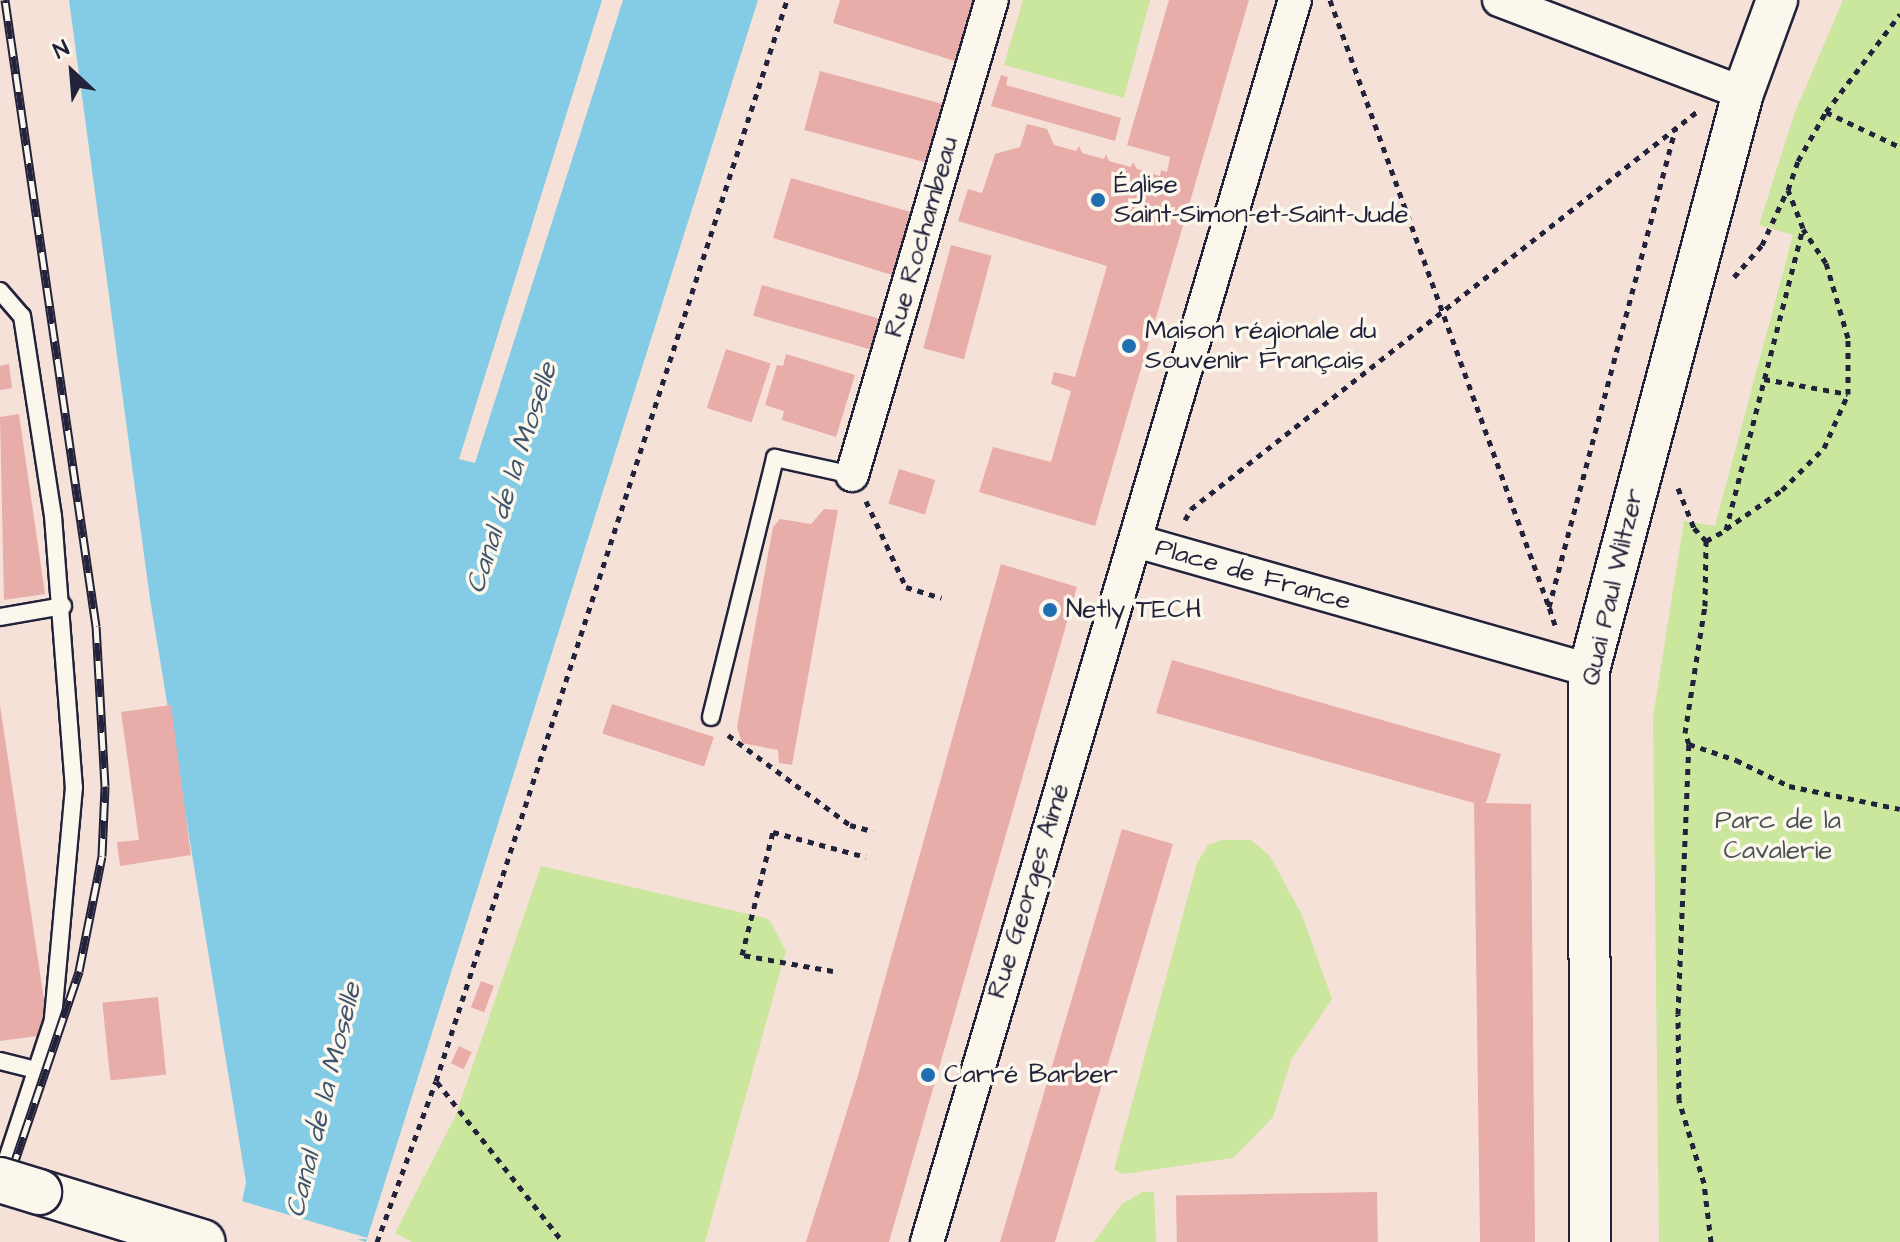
<!DOCTYPE html>
<html>
<head>
<meta charset="utf-8">
<style>
	body { margin:0 }
	#map { position:relative; width:1900px; height:1242px; overflow:hidden; background:#f5e1d8; font-family:"Architects Daughter",sans-serif }
	div>[style] { position:absolute }
	[style*='--x'] { left:calc(var(--x)*1px); top:calc(var(--y)*1px); width:calc(var(--w)*1px); rotate:calc(var(--a)*1deg) }
	.green>* { inset:0; background:#cbe69d }
	.water>* { inset:0; background:#84cce5 }
	.pier>* { inset:0; background:#f5e1d8 }
	.building>* { inset:0; background:#e8ada9; transform-origin:0 0 }
	.path>* { height:5px; margin-top:-2.5px; transform-origin:0; background:repeating-linear-gradient(90deg,#22223b 0 6px,transparent 0 12px) }
	.roads { filter:drop-shadow(2px 0 #22223b) drop-shadow(-2px 0 #22223b) drop-shadow(0 2px #22223b) drop-shadow(0 -2px #22223b) }
	.service>* { height:16px; margin:-8px; padding:0 8px; transform-origin:8px; border-radius:8px; background:#fbf7ec }
	.minor>* { height:32px; margin:-16px; padding:0 16px; transform-origin:16px; border-radius:16px; background:#fbf7ec }
	.tertiary>* { height:40px; margin:-20px; padding:0 20px; transform-origin:20px; border-radius:20px; background:#fbf7ec }
	.secondary>* { height:44px; margin:-22px; padding:0 22px; transform-origin:22px; border-radius:22px; background:#fbf7ec }
	.rail>* { height:9px; margin-top:-4.5px; transform-origin:0; background:repeating-linear-gradient(90deg,#fbf7ec 0 18px,#22223b 0 36px); box-sizing:border-box; border-block:2px solid #22223b }
	.bridges { filter:drop-shadow(2px 0 #22223b) drop-shadow(-2px 0 #22223b) drop-shadow(0 2px #22223b) drop-shadow(0 -2px #22223b) }
	.secondary-bridge>* { height:44px; margin:-22px; padding:0 22px; transform-origin:22px; border-radius:22px; background:#fbf7ec }
	.dots>* { width:22px; height:22px; translate:-50% -50%; box-sizing:border-box; border:4px solid #fbf7ec; border-radius:50% }
	span { translate:-50% -50%; white-space:nowrap; text-align:center; line-height:1.15; -webkit-text-stroke:7px #fbf7ec; paint-order:stroke }
	.poi-label { font-size:26px; color:#22223b }
	.left { translate:0 -50%; text-align:left }
	.street-label { font-size:26px; color:#22223b }
	.park-label { font-size:26px; color:#4c5354 }
	.water-label { font-size:28px; color:#3f556e; font-style:italic }
	.north { position:absolute; left:32px; top:32px; width:80px; height:80px; -webkit-text-stroke:6px #fbf7ec; paint-order:stroke; rotate:334deg; font-size:22px; font-weight:700; line-height:32px; text-align:center; color:#22223b }
	.north::after { content:''; display:block; margin:auto; width:28px; height:36px; background:#22223b; clip-path:polygon(50% 0,100% 100%,50% 72%,0 100%) }
</style>
</head>
<body>
<div id="map">
	<div class="green">
		<div style="clip-path:polygon(1023px 0,1150px 0,1124px 98px,1004px 65px)"></div>
		<div style="clip-path:polygon(1843px 0,1900px 0,1900px 1242px,1659px 1242px,1653px 717px,1684px 521px,1715px 526px,1793px 235px,1759px 225px,1795px 112px)"></div>
		<div style="clip-path:polygon(1221px 840px,1251px 840px,1270px 856px,1302px 915px,1332px 999px,1291px 1060px,1273px 1117px,1233px 1158px,1124px 1174px,1114px 1170px,1197px 863px,1208px 845px)"></div>
		<div style="clip-path:polygon(541px 866px,769px 919px,786px 951px,705px 1242px,412px 1242px,395px 1233px,455px 1117px)"></div>
		<div style="clip-path:polygon(1143px 1192px,1154px 1192px,1156px 1242px,1094px 1242px,1122px 1204px)"></div>
	</div>
	<div class="water">
		<div style="clip-path:polygon(69px 0,602px 0,459px 459px,475px 463px,623px 0,758px 0,366px 1242px,242px 1202px,246px 1182px,150px 599px)"></div>
	</div>
	<div class="pier">
		<div style="clip-path:polygon(238px 1200px,371px 1239px,223px 1242px)"></div>
	</div>
	<div class="building">
		<div style="clip-path:polygon(840px 0,976px 0,955px 68px,955px 61px,833px 23px)"></div>
		<div style="clip-path:polygon(1169px 0,1249px 0,1095px 526px,979px 492px,993px 447px,1051px 462px,1071px 391px,1051px 384px,1054px 372px,1075px 377px,1107px 266px,958px 221px,968px 189px,982px 193px,995px 154px,1020px 147px,1027px 124px,1047px 129px,1054px 145px,1076px 151px,1079px 146px,1082px 153px,1104px 159px,1106px 154px,1109px 161px,1131px 167px,1133px 162px,1137px 169px,1160px 176px,1161px 170px,1167px 172px,1170px 157px,1127px 145px)"></div>
		<div style="left:820px;top:71px;width:130px;height:61px;rotate:15deg"></div>
		<div style="clip-path:polygon(1001px 75px,1008px 77px,1006px 85px,1121px 118px,1115px 141px,991px 106px)"></div>
		<div style="clip-path:polygon(791px 178px,914px 213px,893px 283px,892px 275px,773px 238px)"></div>
		<div style="left:951px;top:245px;width:42px;height:107px;rotate:15deg"></div>
		<div style="left:762px;top:285px;width:126px;height:32px;rotate:16deg"></div>
		<div style="left:726px;top:349px;width:47px;height:62px;rotate:18deg"></div>
		<div style="clip-path:polygon(786px 354px,855px 375px,836px 437px,782px 420px,784px 411px,765px 405px,777px 365px,783px 366px)"></div>
		<div style="clip-path:polygon(9px 364px,12px 388px,0 390px,0 366px)"></div>
		<div style="clip-path:polygon(19px 414px,45px 594px,4px 600px,0 417px)"></div>
		<div style="left:899px;top:469px;width:38px;height:36px;rotate:17deg"></div>
		<div style="clip-path:polygon(824px 509px,838px 510px,792px 765px,779px 763px,778px 750px,742px 743px,737px 727px,773px 527px,780px 519px,811px 524px)"></div>
		<div style="clip-path:polygon(1001px 564px,1077px 587px,889px 1242px,806px 1242px,857px 1079px)"></div>
		<div style="clip-path:polygon(1172px 660px,1501px 754px,1486px 803px,1531px 804px,1535px 1242px,1480px 1242px,1474px 803px,1156px 713px)"></div>
		<div style="left:612px;top:704px;width:107px;height:31px;rotate:18deg"></div>
		<div style="clip-path:polygon(0 705px,47px 1020px,43px 1020px,45px 1035px,0 1041px)"></div>
		<div style="clip-path:polygon(171px 705px,191px 855px,120px 866px,117px 842px,139px 840px,121px 712px)"></div>
		<div style="clip-path:polygon(1122px 829px,1173px 844px,1144px 943px,1055px 1242px,1000px 1242px)"></div>
		<div style="left:481px;top:981px;width:14px;height:28px;rotate:21deg"></div>
		<div style="left:158px;top:997px;width:78px;height:56px;rotate:84deg"></div>
		<div style="left:459px;top:1046px;width:14px;height:19px;rotate:25deg"></div>
		<div style="left:1377px;top:1192px;width:50px;height:201px;rotate:89deg"></div>
	</div>
	<div class="path">
		<div style="--x:1330;--y:0;--w:645;--a:70.16"></div>
		<div style="--x:1826;--y:112;--w:82;--a:25.3"></div>
		<div style="--x:1734;--y:277;--w:43;--a:-48.8"></div>
		<div style="--x:1762;--y:245;--w:60;--a:-65.2"></div>
		<div style="--x:1764;--y:379;--w:85;--a:10.1"></div>
		<div style="--x:1678;--y:488;--w:43;--a:68.2"></div>
		<div style="--x:1694;--y:528;--w:18;--a:47"></div>
		<div style="--x:866;--y:501;--w:95;--a:65.1"></div>
		<div style="--x:906;--y:587;--w:37;--a:17"></div>
		<div style="--x:1185;--y:520;--w:13;--a:-61"></div>
		<div style="--x:1191;--y:509;--w:646;--a:-38.15"></div>
		<div style="--x:1726;--y:529;--w:68;--a:-34.9"></div>
		<div style="--x:1782;--y:490;--w:59;--a:-45"></div>
		<div style="--x:1824;--y:448;--w:59;--a:-66"></div>
		<div style="--x:1848;--y:394;--w:56;--a:-90"></div>
		<div style="--x:1848;--y:338;--w:78;--a:-106.3"></div>
		<div style="--x:1826;--y:263;--w:41;--a:-124.1"></div>
		<div style="--x:1555;--y:625;--w:19;--a:-108"></div>
		<div style="--x:1549;--y:607;--w:496;--a:-75.2"></div>
		<div style="--x:728;--y:735;--w:152;--a:36.4"></div>
		<div style="--x:850;--y:825;--w:24;--a:15"></div>
		<div style="--x:1689;--y:744;--w:50;--a:18.8"></div>
		<div style="--x:1736;--y:760;--w:59;--a:26.1"></div>
		<div style="--x:1789;--y:786;--w:113;--a:11.7"></div>
		<div style="--x:833;--y:971;--w:92;--a:-170"></div>
		<div style="--x:742;--y:955;--w:127;--a:-75.9"></div>
		<div style="--x:773;--y:832;--w:96;--a:15"></div>
		<div style="--x:437;--y:1082;--w:204;--a:51.8"></div>
		<div style="--x:377;--y:1242;--w:171;--a:-69.9"></div>
		<div style="--x:436;--y:1081;--w:1137;--a:-72.01"></div>
		<div style="--x:1711;--y:1242;--w:59;--a:-96.8"></div>
		<div style="--x:1704;--y:1183;--w:87;--a:-106.8"></div>
		<div style="--x:1679;--y:1100;--w:86;--a:-90.7"></div>
		<div style="--x:1678;--y:1014;--w:270;--a:-87.7"></div>
		<div style="--x:1689;--y:744;--w:12;--a:-110"></div>
		<div style="--x:1685;--y:733;--w:129;--a:-81.1"></div>
		<div style="--x:1705;--y:606;--w:65;--a:-89.1"></div>
		<div style="--x:1706;--y:541;--w:23;--a:-29"></div>
		<div style="--x:1726;--y:530;--w:312;--a:-75.7"></div>
		<div style="--x:1803;--y:228;--w:41;--a:-111.5"></div>
		<div style="--x:1788;--y:190;--w:31;--a:-71"></div>
		<div style="--x:1798;--y:161;--w:56;--a:-60.3"></div>
		<div style="--x:1826;--y:112;--w:123;--a:-52.9"></div>
	</div>
	<div class="roads">
		<div class="service">
			<div style="--x:0;--y:291;--w:33;--a:49"></div>
			<div style="--x:22;--y:316;--w:202;--a:81.2"></div>
			<div style="--x:53;--y:516;--w:272;--a:85.6"></div>
			<div style="--x:74;--y:787;--w:234;--a:95.2"></div>
			<div style="--x:53;--y:1020;--w:169;--a:108.3"></div>
			<div style="--x:0;--y:617;--w:64;--a:-9.9"></div>
			<div style="--x:711;--y:717;--w:267;--a:-76.1"></div>
			<div style="--x:775;--y:458;--w:79;--a:12.4"></div>
			<div style="--x:0;--y:1061;--w:38;--a:14"></div>
		</div>
		<div class="minor">
			<div style="--x:1499;--y:0;--w:261;--a:20.9"></div>
			<div style="--x:852;--y:475;--w:495;--a:-73.6"></div>
			<div style="--x:1136;--y:541;--w:471;--a:15.9"></div>
			<div style="--x:927;--y:1242;--w:1295;--a:-73.5"></div>
		</div>
		<div class="tertiary">
			<div style="--x:1590;--y:1242;--w:572;--a:-90.1"></div>
			<div style="--x:1589;--y:670;--w:597;--a:-75.06"></div>
			<div style="--x:1743;--y:93;--w:99;--a:-69.9"></div>
		</div>
		<div class="secondary">
			<div style="--x:39;--y:1192;--w:171;--a:17"></div>
		</div>
	</div>
	<div class="rail">
		<div style="--x:0;--y:1205;--w:247;--a:-71.3"></div>
		<div style="--x:79;--y:971;--w:117;--a:-78.7"></div>
		<div style="--x:102;--y:856;--w:70;--a:-87.5"></div>
		<div style="--x:105;--y:786;--w:160;--a:-93.2"></div>
		<div style="--x:96;--y:626;--w:633;--a:-98.27"></div>
	</div>
	<div class="bridges">
		<div class="secondary-bridge">
			<div style="--x:0;--y:1180;--w:41;--a:17.1"></div>
		</div>
	</div>
	<div class="dots">
		<div style="left:1098px;top:200px;background:#1f6fb2"></div>
		<div style="left:1129px;top:346px;background:#1f6fb2"></div>
		<div style="left:1050px;top:610px;background:#1f6fb2"></div>
		<div style="left:928px;top:1075px;background:#1f6fb2"></div>
	</div>
	<div class="poi-label">
		<span class="left" style="left:1114px;top:200px">Église<br>Saint-Simon-et-Saint-Jude</span>
		<span class="left" style="left:1145px;top:346px">Maison régionale du<br>Souvenir Français</span>
		<span class="left" style="left:1066px;top:610px">Netly TECH</span>
		<span class="left" style="left:944px;top:1075px">Carré Barber</span>
	</div>
	<div class="street-label">
		<span style="left:922px;top:237px;rotate:-74deg">Rue Rochambeau</span>
		<span style="left:1253px;top:575px;rotate:16deg">Place de France</span>
		<span style="left:1613px;top:587px;rotate:-77deg">Quai Paul Wiltzer</span>
		<span style="left:1029px;top:891px;rotate:-73deg">Rue Georges Aimé</span>
	</div>
	<div class="park-label">
		<span style="left:1778px;top:836px">Parc de la<br>Cavalerie</span>
	</div>
	<div class="water-label">
		<span style="left:512px;top:478px;rotate:-72deg">Canal de la Moselle</span>
		<span style="left:324px;top:1100px;rotate:-76deg">Canal de la Moselle</span>
	</div>
	<div class="north">N</div>
</div>
</body>
</html>
